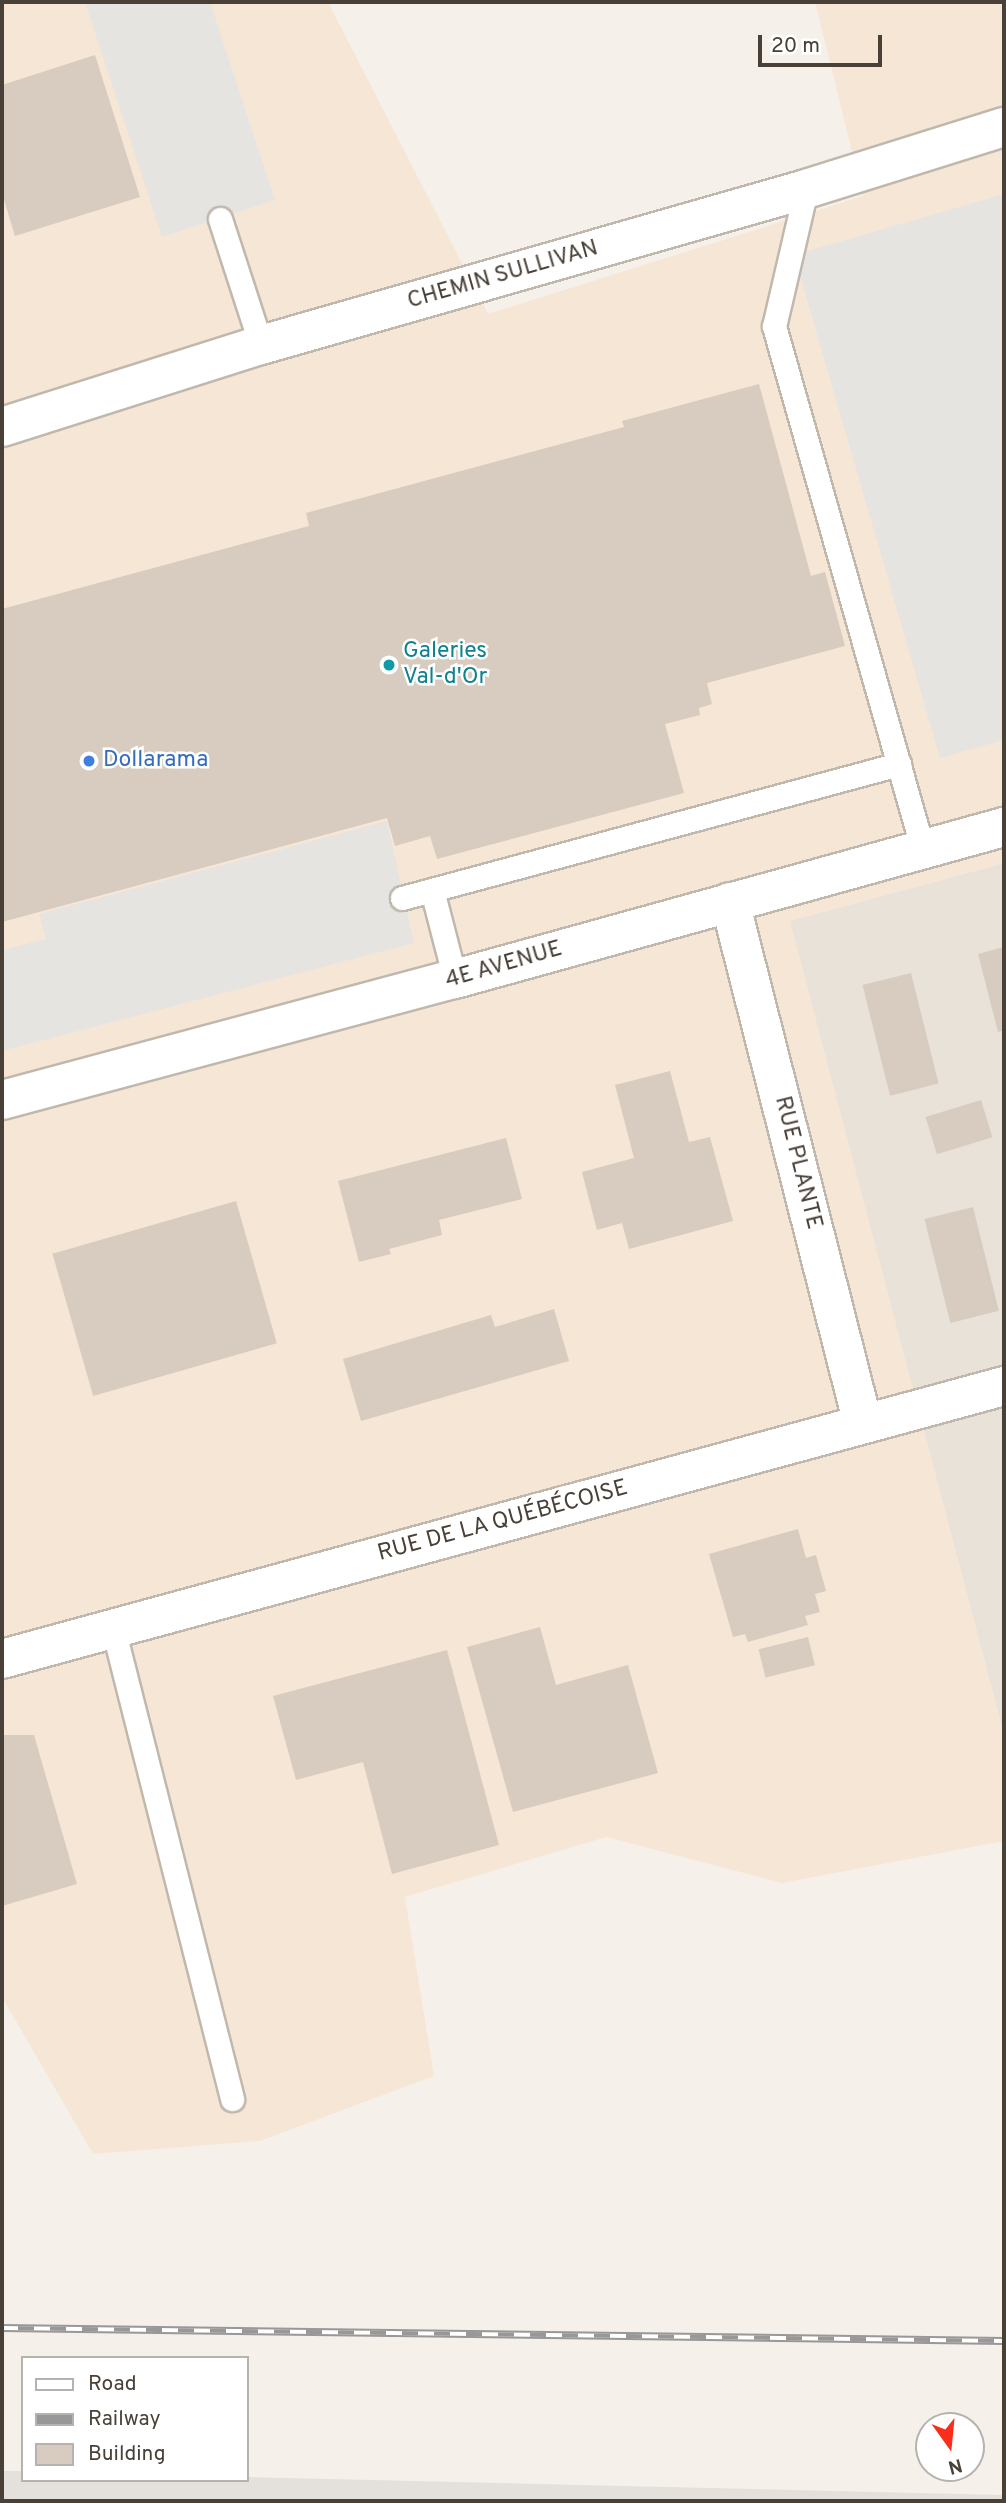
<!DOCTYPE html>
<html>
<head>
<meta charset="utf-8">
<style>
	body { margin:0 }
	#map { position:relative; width:1006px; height:2503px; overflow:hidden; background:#f5f1ea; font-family:Overpass,sans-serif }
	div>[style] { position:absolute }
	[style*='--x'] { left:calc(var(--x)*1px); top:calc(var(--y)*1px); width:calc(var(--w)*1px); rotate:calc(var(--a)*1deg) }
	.residential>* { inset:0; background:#e9e2d8 }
	.commercial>* { inset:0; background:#f6e6d6 }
	.industrial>* { inset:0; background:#e4e0db }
	.parking>* { inset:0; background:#e6e4e1 }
	.building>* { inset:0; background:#d7ccbf; transform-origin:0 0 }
	.roads { filter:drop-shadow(2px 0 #c0b8ac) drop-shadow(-2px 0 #c0b8ac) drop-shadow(0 2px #c0b8ac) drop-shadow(0 -2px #c0b8ac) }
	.service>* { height:23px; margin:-11.5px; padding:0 11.5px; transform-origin:11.5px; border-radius:11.5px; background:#fff }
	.minor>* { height:38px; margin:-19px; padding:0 19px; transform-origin:19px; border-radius:19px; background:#fff }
	.tertiary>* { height:38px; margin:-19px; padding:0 19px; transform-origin:19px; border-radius:19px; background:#fff }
	.rail>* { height:8px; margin-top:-4px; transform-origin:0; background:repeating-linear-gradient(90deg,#fff 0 16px,#989898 0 32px); box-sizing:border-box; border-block:2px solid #989898 }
	.dots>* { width:19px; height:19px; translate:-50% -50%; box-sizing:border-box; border:4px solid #fff; border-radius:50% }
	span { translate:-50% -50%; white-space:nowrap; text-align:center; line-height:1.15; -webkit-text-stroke:5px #fff; paint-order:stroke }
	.street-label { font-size:23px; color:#494138 }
	.culture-label { font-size:23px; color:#0d838f }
	.left { translate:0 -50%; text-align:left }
	.shop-label { font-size:23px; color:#366cbe }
	.frame { position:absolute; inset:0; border:4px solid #494138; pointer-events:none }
	.legend { position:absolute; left:21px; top:2356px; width:228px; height:126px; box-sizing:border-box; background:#fff; border:2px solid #b6b3af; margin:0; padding:9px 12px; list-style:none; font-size:21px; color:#494138 }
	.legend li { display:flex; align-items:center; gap:14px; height:35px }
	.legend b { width:35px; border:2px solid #b6b3af }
	.north { position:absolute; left:915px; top:2412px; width:70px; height:70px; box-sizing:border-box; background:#fff; border:2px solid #b6b3af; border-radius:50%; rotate:165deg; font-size:19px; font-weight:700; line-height:28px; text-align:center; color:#494138 }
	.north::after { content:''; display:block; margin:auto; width:24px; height:32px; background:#f92f1c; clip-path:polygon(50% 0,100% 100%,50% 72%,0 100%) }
	.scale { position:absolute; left:758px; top:35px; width:124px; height:32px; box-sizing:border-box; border:4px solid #494138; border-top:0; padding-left:9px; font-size:21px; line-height:24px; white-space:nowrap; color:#494138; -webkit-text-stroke:5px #fff; paint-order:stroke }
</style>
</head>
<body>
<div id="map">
	<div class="residential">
		<div style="clip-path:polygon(1004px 863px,1004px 1735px,789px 921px)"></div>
	</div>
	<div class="commercial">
		<div style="clip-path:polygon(2px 2px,328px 2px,488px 314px,863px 196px,815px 2px,1004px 2px,1004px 863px,790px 921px,1004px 1735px,1004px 1841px,782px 1883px,606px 1837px,405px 1897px,434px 2076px,260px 2141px,93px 2154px,2px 1997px)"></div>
	</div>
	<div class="industrial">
		<div style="clip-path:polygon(2px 2471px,23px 2471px,23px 2480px,247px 2480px,247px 2477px,1004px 2495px,1004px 2501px,2px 2501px)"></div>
	</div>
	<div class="parking">
		<div style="clip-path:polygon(85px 2px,210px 2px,275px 200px,162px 237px)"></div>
		<div style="clip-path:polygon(1004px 194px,1004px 740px,940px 758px,794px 255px)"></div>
		<div style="clip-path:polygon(387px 821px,414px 943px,2px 1051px,2px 950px,46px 939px,39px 914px)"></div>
	</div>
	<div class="building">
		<div style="clip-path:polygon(95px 55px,140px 197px,15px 236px,2px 193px,2px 85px)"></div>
		<div style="clip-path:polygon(759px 384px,811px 576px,825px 572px,845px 646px,707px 683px,712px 704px,699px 708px,700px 715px,665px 724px,684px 793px,437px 859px,430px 836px,395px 846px,387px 818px,2px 922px,2px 609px,309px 526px,306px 513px,624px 427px,622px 421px)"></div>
		<div style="clip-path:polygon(1004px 947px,1004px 1030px,998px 1032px,978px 954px)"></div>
		<div style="left:911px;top:973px;width:114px;height:50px;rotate:76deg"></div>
		<div style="clip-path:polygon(670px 1071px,689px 1142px,710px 1137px,733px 1221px,629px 1249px,622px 1223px,597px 1230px,582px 1172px,634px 1158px,615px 1085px)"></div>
		<div style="left:981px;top:1100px;width:39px;height:58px;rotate:73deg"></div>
		<div style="clip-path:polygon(506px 1138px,522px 1199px,439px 1220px,442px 1235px,389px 1249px,391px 1254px,359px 1262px,338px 1181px)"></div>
		<div style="left:236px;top:1201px;width:148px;height:191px;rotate:74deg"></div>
		<div style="left:973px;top:1207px;width:107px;height:50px;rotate:76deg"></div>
		<div style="clip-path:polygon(554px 1309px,569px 1361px,361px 1421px,343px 1359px,491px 1315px,495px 1327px)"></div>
		<div style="clip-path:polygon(798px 1529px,806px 1558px,816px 1555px,826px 1591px,815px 1594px,820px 1612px,805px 1616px,808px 1625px,748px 1642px,745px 1634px,733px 1637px,709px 1554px)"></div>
		<div style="clip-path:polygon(540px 1627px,556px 1685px,628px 1665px,658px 1773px,513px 1812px,467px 1647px)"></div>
		<div style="left:808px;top:1637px;width:29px;height:51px;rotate:76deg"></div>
		<div style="clip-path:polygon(447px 1650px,499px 1845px,392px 1874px,363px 1762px,296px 1780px,273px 1696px)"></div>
		<div style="clip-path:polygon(2px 1735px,34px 1735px,77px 1884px,2px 1906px)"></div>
	</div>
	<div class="roads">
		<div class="service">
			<div style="--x:806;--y:189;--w:141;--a:103.1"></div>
			<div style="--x:774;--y:326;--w:545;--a:74.13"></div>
			<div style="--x:220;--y:219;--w:133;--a:72"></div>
			<div style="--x:432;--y:890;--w:92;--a:75.5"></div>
			<div style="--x:402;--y:898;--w:515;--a:-15.09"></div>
			<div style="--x:113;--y:1628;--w:486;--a:75.8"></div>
		</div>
		<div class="minor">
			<div style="--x:730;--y:902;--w:539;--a:75.71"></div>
			<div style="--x:2;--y:1100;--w:469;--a:-15"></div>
			<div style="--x:455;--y:979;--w:570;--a:-15.48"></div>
			<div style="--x:2;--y:1659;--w:1039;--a:-15.24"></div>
		</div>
		<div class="tertiary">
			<div style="--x:2;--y:427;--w:272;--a:-17.6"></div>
			<div style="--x:261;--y:345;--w:567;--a:-15.97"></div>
			<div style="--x:806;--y:189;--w:207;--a:-17.4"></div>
		</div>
	</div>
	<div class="rail">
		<div style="--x:2;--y:2328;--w:1002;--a:0.74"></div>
	</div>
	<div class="dots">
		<div style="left:389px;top:665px;background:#0f9aa8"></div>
		<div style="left:89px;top:761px;background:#3f7fe0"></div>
	</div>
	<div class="street-label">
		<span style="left:503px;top:276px;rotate:-16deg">CHEMIN SULLIVAN</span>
		<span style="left:504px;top:966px;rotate:-16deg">4E AVENUE</span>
		<span style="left:797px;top:1163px;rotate:76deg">RUE PLANTE</span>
		<span style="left:503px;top:1522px;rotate:-15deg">RUE DE LA QUÉBÉCOISE</span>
	</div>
	<div class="culture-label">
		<span class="left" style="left:403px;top:665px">Galeries<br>Val-d'Or</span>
	</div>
	<div class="shop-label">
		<span class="left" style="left:103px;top:761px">Dollarama</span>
	</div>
	<div class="frame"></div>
	<ul class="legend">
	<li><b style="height:9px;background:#fff"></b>Road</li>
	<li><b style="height:9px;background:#989898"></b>Railway</li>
	<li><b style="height:19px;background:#d7ccbf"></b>Building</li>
	</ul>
	<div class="north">N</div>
	<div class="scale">20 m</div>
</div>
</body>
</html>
